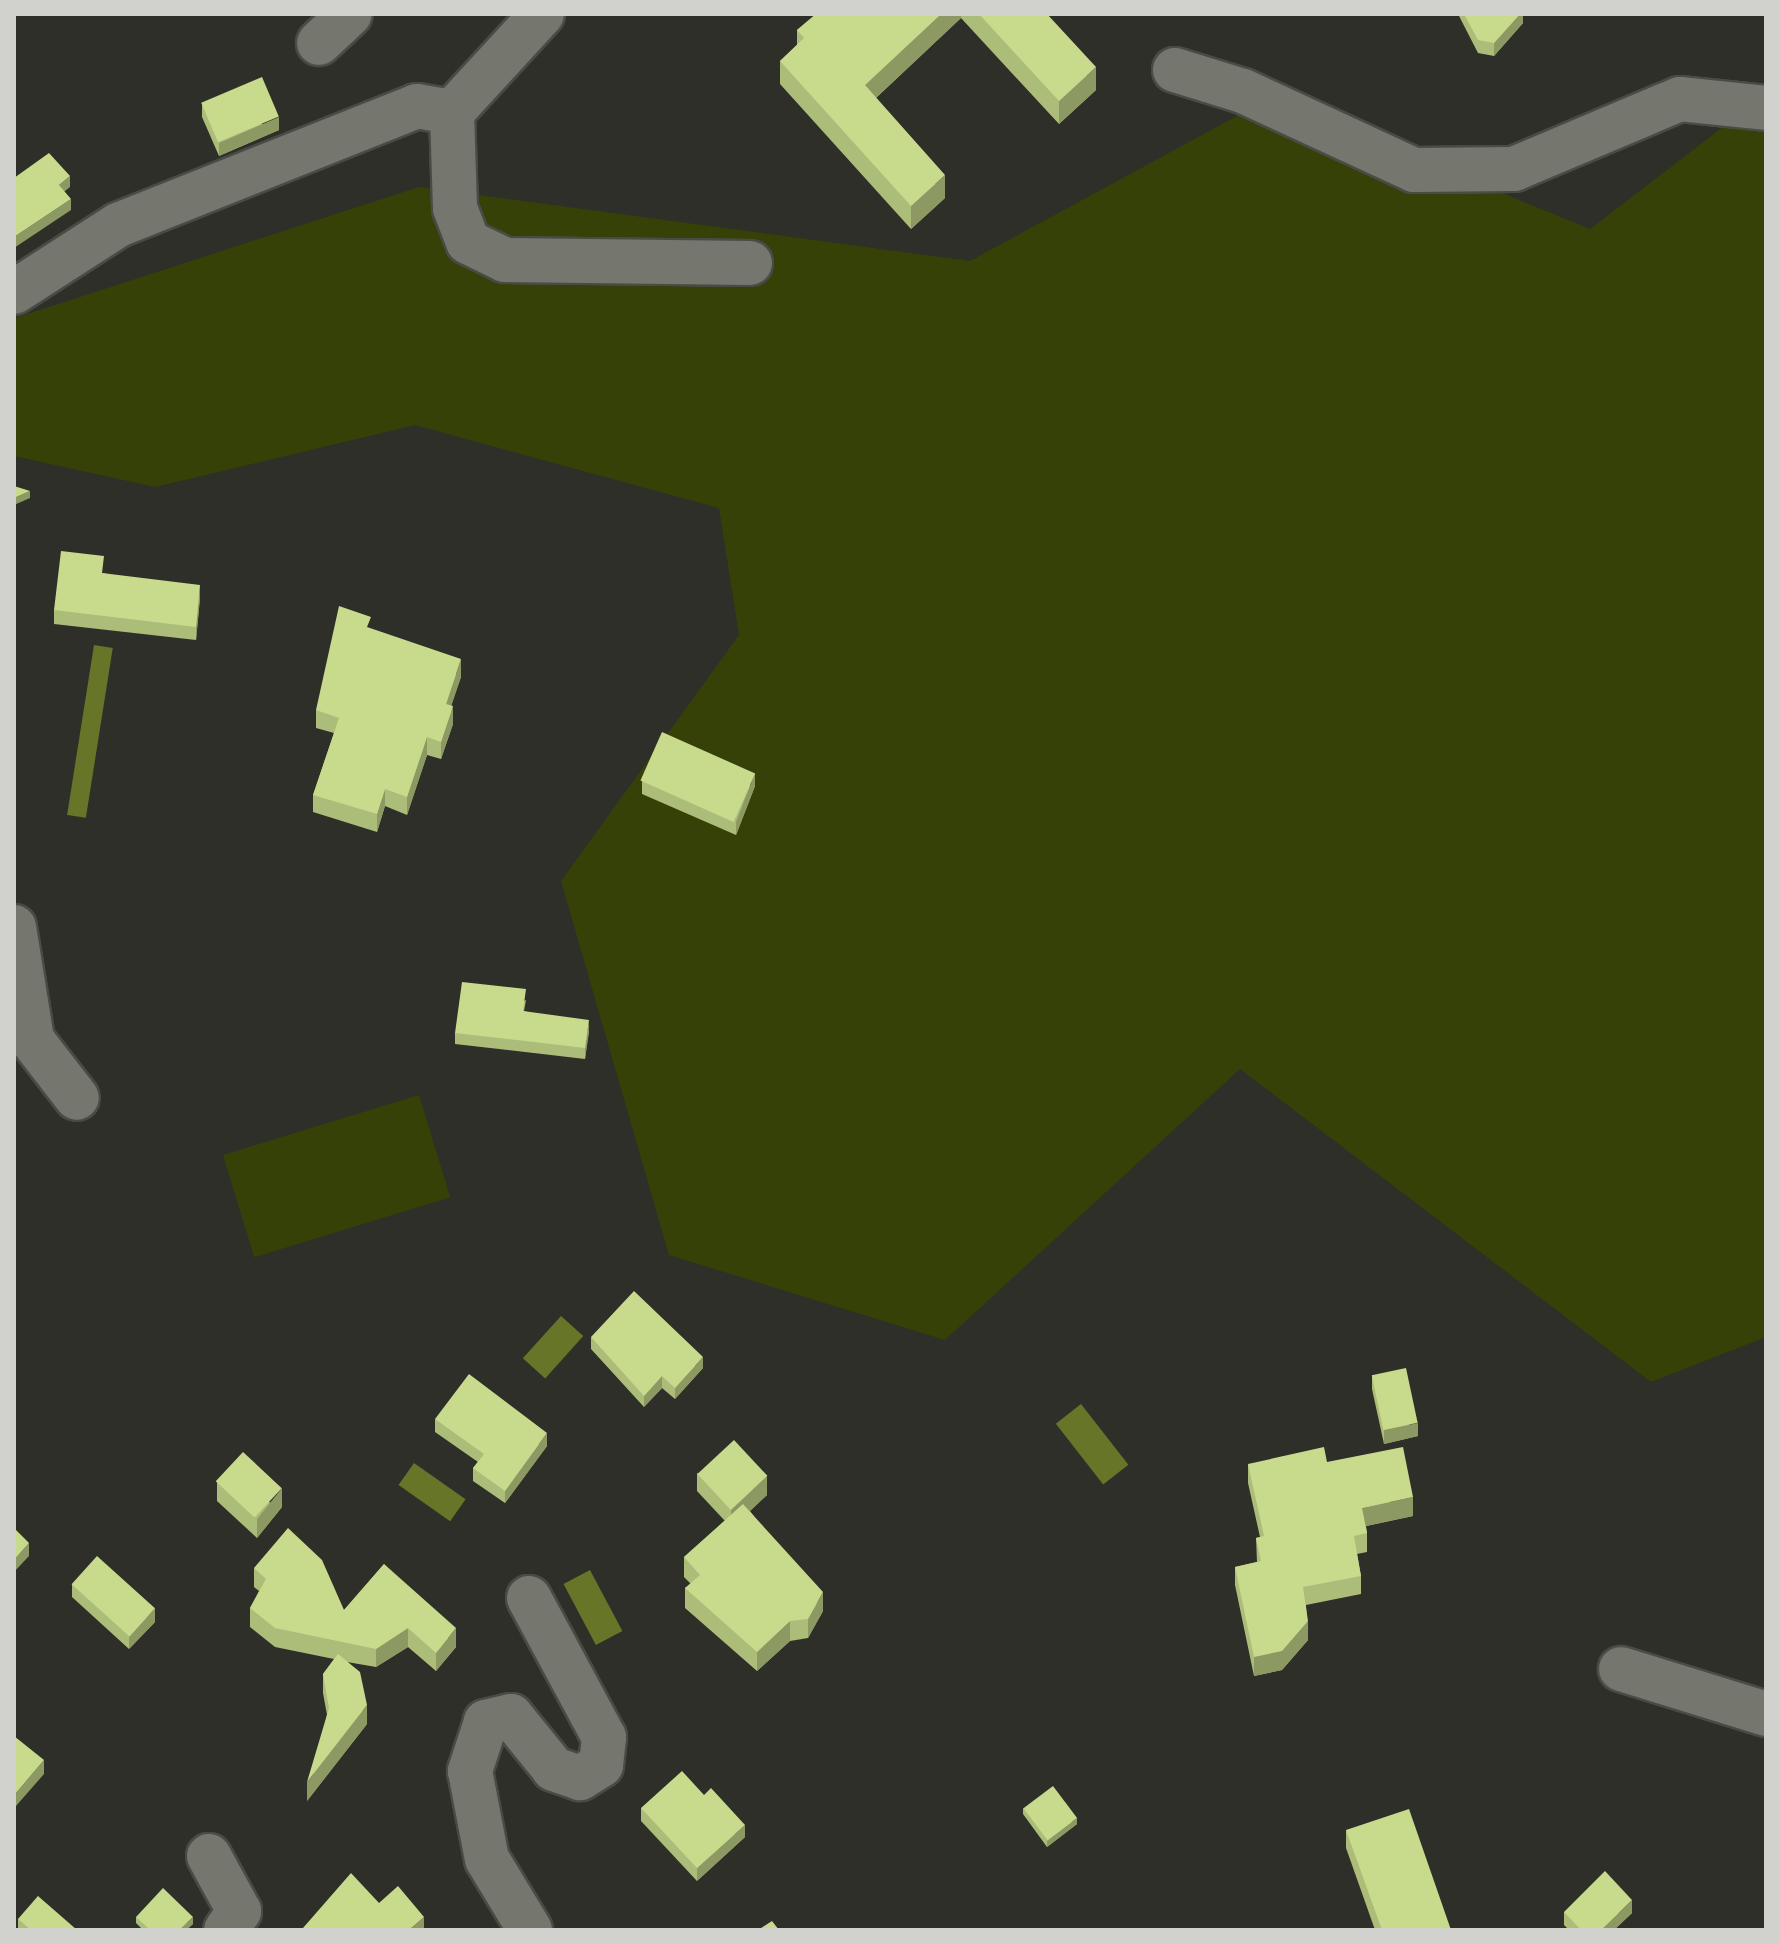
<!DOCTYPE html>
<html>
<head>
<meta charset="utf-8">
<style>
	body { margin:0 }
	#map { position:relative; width:1780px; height:1944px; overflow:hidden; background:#2d2f28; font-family:Arial,sans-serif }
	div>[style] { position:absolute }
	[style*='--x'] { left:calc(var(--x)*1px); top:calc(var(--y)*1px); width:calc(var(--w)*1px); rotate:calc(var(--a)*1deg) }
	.green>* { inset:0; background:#364107; transform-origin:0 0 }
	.water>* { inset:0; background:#667528; transform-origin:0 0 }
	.roads { filter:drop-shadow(2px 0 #4a4b45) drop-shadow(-2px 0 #4a4b45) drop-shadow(0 2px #4a4b45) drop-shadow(0 -2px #4a4b45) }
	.minor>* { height:44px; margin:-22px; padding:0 22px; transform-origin:22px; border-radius:22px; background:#75776f }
	.wall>* { inset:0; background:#acbc79 }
	.shaded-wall>* { inset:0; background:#8c9963 }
	.building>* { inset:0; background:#c8db8d; transform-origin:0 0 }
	span { translate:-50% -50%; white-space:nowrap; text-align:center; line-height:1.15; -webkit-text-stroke:8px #151613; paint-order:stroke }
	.frame { position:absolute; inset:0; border:16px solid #d1d2ce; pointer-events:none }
</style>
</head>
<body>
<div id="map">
	<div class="green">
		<div style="clip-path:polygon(1766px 94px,1766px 1337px,1651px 1382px,1240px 1069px,945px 1340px,669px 1255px,561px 881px,739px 635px,719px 508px,415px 425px,155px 487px,14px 456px,15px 318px,419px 187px,970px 261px,1270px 98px,1590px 229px)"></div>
		<div style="left:419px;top:1095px;width:107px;height:205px;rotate:73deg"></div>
	</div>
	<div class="water">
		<div style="left:94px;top:645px;width:19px;height:172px;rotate:9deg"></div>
		<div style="left:561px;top:1316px;width:30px;height:57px;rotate:42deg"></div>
		<div style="left:1081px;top:1404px;width:77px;height:32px;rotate:52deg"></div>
		<div style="left:414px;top:1463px;width:63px;height:27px;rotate:35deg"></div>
		<div style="left:590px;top:1570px;width:69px;height:30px;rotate:62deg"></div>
	</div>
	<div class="roads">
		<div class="minor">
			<div style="--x:319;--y:43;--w:42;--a:-43.1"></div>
			<div style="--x:1175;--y:70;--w:71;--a:17.2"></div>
			<div style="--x:1243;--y:91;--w:188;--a:24.8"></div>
			<div style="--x:1414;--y:170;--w:100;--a:-0.6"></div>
			<div style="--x:1514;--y:169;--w:180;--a:-22.9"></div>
			<div style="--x:1680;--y:99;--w:86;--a:6"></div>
			<div style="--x:452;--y:112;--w:133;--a:-47.4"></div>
			<div style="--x:14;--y:292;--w:124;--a:-32.8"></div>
			<div style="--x:118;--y:225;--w:322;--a:-21.7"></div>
			<div style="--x:417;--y:106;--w:36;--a:10"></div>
			<div style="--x:452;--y:112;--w:96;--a:88.2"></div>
			<div style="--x:455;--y:208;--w:36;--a:69"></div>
			<div style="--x:468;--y:242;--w:41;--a:25.9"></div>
			<div style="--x:505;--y:260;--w:245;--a:0.7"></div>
			<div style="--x:14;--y:927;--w:114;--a:80.9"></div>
			<div style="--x:32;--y:1040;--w:73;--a:52.2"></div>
			<div style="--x:529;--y:1598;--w:158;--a:61.7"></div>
			<div style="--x:604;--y:1737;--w:28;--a:96"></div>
			<div style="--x:601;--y:1765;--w:25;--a:148"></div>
			<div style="--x:580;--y:1778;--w:28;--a:-161"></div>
			<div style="--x:554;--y:1769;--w:68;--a:-129.1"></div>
			<div style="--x:511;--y:1716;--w:26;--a:167"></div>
			<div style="--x:486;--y:1722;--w:52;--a:108.1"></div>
			<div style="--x:470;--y:1771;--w:90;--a:79.1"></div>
			<div style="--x:487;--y:1859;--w:83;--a:58.8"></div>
			<div style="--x:1621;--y:1669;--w:152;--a:17.2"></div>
			<div style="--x:209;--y:1856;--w:63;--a:61.4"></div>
			<div style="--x:239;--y:1911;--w:23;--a:124"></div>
		</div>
	</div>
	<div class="wall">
		<div style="clip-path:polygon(816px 14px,1047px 14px,1096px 90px,1059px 124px,961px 18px,876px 98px,945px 198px,911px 229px,780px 84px,780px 61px,797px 45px,797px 30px)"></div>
		<div style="clip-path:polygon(1458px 14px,1523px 14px,1523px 23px,1494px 56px,1478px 53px)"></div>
		<div style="clip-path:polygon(202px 104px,279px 130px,219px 156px,202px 117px)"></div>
		<div style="clip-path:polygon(103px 573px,200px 598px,196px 640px,54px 624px,54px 610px)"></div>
		<div style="clip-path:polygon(371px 629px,461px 677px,451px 705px,453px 724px,441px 759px,427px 755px,407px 815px,385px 806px,377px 832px,313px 812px,313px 795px,334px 733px,316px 728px,316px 710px)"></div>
		<div style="clip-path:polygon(642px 781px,755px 786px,736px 835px,642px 794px)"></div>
		<div style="clip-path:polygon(526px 1000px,524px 1011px,589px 1031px,585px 1059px,455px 1044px,455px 1033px)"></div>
		<div style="clip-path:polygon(591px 1337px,703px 1368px,675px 1399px,662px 1388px,644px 1407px,591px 1349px)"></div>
		<div style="clip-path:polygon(1372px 1375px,1418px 1436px,1384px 1444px,1372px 1389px)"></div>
		<div style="clip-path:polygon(435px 1419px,547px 1446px,505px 1503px,473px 1481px,473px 1468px,478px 1462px,435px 1432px)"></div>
		<div style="clip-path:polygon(1327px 1462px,1413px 1516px,1366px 1526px,1367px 1533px,1367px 1552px,1357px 1554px,1361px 1576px,1361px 1594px,1306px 1605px,1308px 1640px,1282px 1670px,1254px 1676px,1235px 1585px,1235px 1567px,1257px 1562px,1256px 1538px,1260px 1537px,1248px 1483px,1248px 1464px)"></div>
		<div style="clip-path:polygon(697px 1473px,767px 1495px,750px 1511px,823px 1611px,808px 1638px,790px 1641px,757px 1671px,685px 1608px,685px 1588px,691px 1584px,684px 1577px,684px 1557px,725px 1521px,697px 1491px)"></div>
		<div style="clip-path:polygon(217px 1482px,282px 1507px,257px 1538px,217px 1501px)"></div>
		<div style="clip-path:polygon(384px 1564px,456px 1647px,436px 1671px,408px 1647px,376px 1667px,347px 1662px,367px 1724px,307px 1801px,327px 1715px,323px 1693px,323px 1674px,334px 1659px,275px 1647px,250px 1627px,250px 1608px,259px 1591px,254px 1587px,254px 1568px,344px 1610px)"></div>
		<div style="clip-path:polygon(72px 1584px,155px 1622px,129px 1649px,72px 1597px)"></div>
		<div style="clip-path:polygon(641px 1808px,745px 1837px,697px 1881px,641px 1821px)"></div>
		<div style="clip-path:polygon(1023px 1808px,1077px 1824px,1047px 1847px,1023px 1814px)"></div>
		<div style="clip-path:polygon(1346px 1830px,1451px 1930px,1375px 1930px,1346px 1848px)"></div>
		<div style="clip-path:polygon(1564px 1912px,1632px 1913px,1614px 1930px,1569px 1930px,1564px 1925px)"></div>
		<div style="clip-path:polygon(136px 1917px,193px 1924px,186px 1930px,143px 1930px,136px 1923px)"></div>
		<div style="clip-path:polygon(18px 1919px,77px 1930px,18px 1930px)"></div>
	</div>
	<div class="shaded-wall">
		<div style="clip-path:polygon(941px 14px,961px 14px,961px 18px,865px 108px,865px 85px)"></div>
		<div style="clip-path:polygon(1520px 14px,1523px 14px,1523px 23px,1494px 56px,1494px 43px)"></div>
		<div style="clip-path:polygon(1096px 67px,1096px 90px,1059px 124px,1059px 101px)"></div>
		<div style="clip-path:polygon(279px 117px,279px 130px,219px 156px,219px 143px)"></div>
		<div style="clip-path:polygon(945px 175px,945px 198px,911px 229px,911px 206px)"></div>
		<div style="clip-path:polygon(70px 176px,70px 187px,59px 196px,59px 185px)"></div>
		<div style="clip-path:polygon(71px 199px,71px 210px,14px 248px,14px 237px)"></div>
		<div style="clip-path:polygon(30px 491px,30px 498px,14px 505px,14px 498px)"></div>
		<div style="clip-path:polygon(200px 585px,200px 598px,196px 640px,196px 627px)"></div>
		<div style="clip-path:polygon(461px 659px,461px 677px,446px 722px,446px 704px)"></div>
		<div style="clip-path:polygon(453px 706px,453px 724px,441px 759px,441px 742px)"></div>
		<div style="clip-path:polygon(427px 737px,427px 755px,407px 815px,407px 797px)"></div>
		<div style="clip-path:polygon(755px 773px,755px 786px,736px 835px,736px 822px)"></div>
		<div style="clip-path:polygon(385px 789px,385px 806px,377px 832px,377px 814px)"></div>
		<div style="clip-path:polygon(589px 1020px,589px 1031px,585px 1059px,585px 1048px)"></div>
		<div style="clip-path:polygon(703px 1357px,703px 1368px,675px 1399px,675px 1388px)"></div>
		<div style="clip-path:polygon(662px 1376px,662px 1388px,644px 1407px,644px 1396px)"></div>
		<div style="clip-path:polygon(1418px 1423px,1418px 1436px,1384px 1444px,1384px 1430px)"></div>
		<div style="clip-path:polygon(547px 1433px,547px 1446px,505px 1503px,505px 1491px)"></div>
		<div style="clip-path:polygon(767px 1476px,767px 1495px,731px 1528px,731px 1509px)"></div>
		<div style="clip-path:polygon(282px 1488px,282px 1507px,257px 1538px,257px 1519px)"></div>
		<div style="clip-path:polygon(1413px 1497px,1413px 1516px,1362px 1527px,1362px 1508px)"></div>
		<div style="clip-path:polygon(29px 1543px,29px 1556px,14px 1572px,14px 1560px)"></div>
		<div style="clip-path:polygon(823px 1592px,823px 1611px,808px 1638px,808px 1619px)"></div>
		<div style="clip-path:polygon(155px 1608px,155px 1622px,129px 1649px,129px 1636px)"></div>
		<div style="clip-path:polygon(790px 1621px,790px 1641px,757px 1671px,757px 1652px)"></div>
		<div style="clip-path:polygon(1308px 1621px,1308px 1640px,1282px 1670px,1254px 1676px,1254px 1657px)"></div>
		<div style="clip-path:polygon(408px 1628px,408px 1647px,376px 1667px,376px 1649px)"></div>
		<div style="clip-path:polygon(456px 1628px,456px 1647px,436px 1671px,436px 1653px)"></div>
		<div style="clip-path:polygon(367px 1705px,367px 1724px,307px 1801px,307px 1782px)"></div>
		<div style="clip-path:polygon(44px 1760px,44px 1774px,16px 1806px,16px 1793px)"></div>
		<div style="clip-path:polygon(1077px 1818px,1077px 1824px,1047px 1847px,1047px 1841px)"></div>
		<div style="clip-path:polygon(745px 1825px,745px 1837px,697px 1881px,697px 1868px)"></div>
		<div style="clip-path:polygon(1632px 1900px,1632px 1913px,1614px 1930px,1601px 1930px)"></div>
		<div style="clip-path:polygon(193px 1917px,193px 1924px,186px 1930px,179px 1930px)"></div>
		<div style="clip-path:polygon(424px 1917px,424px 1929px,422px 1930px,409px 1930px)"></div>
	</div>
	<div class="building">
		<div style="clip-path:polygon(816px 14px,941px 14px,865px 85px,945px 175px,911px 206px,780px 61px,804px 38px,797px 30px)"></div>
		<div style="clip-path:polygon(979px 14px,1047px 14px,1096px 67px,1059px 101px)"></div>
		<div style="clip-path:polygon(1464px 14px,1520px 14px,1494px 43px,1478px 40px)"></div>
		<div style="left:262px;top:77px;width:43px;height:66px;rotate:67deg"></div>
		<div style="clip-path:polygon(49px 153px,70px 176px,59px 185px,71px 199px,14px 237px,14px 178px)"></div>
		<div style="clip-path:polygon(14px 486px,30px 491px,14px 498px)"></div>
		<div style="clip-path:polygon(61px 551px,104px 556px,102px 573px,200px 585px,196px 627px,54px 610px)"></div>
		<div style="clip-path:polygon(339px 606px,371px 617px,367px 627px,461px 659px,446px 704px,453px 706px,441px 742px,427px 737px,407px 797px,385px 789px,377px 814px,313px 795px,339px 718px,316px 710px)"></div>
		<div style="left:662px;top:732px;width:102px;height:53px;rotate:24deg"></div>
		<div style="clip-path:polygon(462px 982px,526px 989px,523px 1011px,589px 1020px,585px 1048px,455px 1033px)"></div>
		<div style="clip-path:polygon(634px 1291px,703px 1357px,675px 1388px,662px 1376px,644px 1396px,591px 1337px)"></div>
		<div style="left:1406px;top:1368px;width:56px;height:35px;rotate:78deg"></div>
		<div style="clip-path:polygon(469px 1374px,547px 1433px,505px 1491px,473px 1468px,484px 1454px,435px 1419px)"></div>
		<div style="left:734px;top:1440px;width:49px;height:50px;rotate:47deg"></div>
		<div style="clip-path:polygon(1324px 1447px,1327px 1462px,1403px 1447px,1413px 1497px,1362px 1508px,1367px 1533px,1354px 1536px,1361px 1576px,1303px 1587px,1308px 1621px,1282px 1651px,1254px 1657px,1235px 1567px,1261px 1561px,1256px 1538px,1264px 1536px,1248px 1464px)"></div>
		<div style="left:243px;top:1452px;width:53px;height:40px;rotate:43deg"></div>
		<div style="clip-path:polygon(743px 1504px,823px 1592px,808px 1619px,790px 1621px,757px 1652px,685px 1588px,700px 1575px,684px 1557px)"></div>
		<div style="clip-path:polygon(14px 1528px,29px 1543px,14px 1560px)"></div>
		<div style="clip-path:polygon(288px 1528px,322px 1560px,344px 1610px,384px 1564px,456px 1628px,436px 1653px,408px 1628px,376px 1649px,275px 1628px,250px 1608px,266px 1579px,254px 1568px)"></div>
		<div style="left:97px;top:1556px;width:78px;height:38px;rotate:42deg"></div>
		<div style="clip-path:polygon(338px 1654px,360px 1672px,367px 1705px,307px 1782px,329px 1708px,323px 1674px)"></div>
		<div style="clip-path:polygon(14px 1736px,44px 1760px,16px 1793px,14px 1792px)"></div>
		<div style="clip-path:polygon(682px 1771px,704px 1795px,711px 1788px,745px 1825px,697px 1868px,641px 1808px)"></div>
		<div style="left:1053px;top:1786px;width:40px;height:37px;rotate:53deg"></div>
		<div style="clip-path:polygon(1409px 1809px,1451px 1930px,1382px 1930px,1346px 1830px)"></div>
		<div style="clip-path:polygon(1605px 1871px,1632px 1900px,1601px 1930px,1581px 1930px,1564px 1912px)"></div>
		<div style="clip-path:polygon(351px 1873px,379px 1903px,398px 1886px,424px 1917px,409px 1930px,305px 1930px,303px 1928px)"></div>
		<div style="clip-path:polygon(163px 1888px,193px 1917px,179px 1930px,150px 1930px,136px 1917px)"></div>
		<div style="clip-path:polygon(38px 1896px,77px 1930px,31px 1930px,18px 1919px)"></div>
		<div style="clip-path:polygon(772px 1921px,779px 1930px,758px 1930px)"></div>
	</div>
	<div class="frame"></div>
</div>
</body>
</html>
